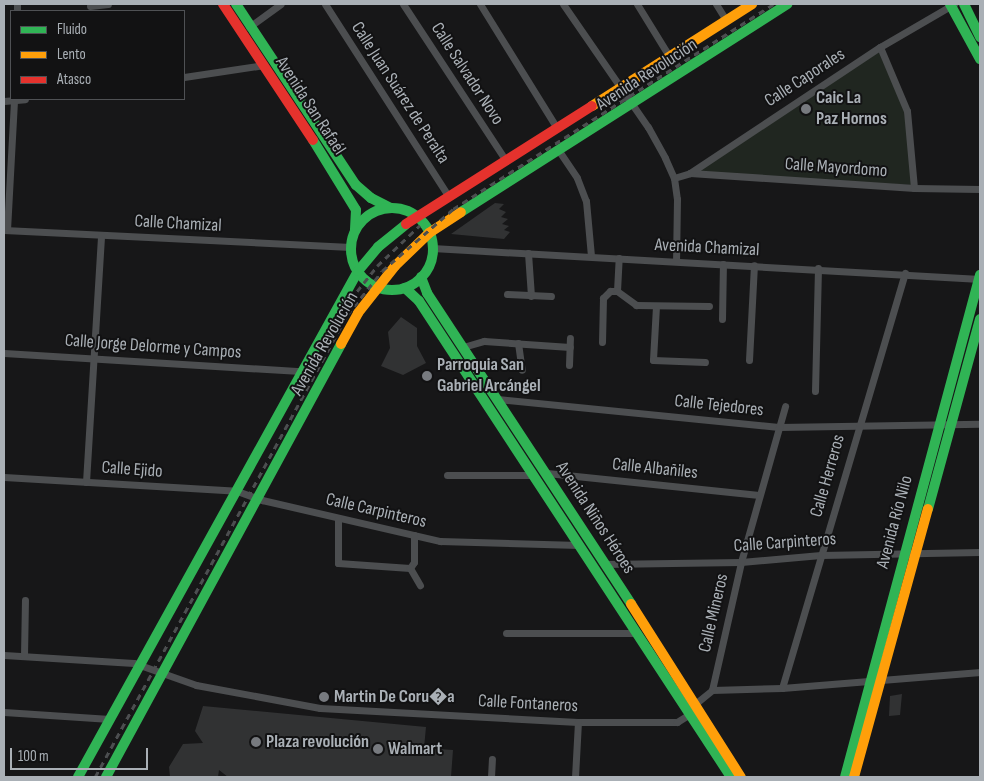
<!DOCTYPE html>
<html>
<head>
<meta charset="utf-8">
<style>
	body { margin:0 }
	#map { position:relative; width:984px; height:781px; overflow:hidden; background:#171718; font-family:"Sofia Sans Condensed",sans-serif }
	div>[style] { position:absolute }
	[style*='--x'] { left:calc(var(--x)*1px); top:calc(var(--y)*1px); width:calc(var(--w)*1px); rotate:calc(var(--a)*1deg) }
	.green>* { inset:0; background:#202620 }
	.building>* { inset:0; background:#313233 }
	.street>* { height:7px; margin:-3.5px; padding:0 3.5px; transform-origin:3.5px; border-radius:3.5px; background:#4c4e50 }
	.fast>* { height:10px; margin:-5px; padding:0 5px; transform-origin:5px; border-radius:5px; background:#30b455 }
	.fast>.ring { margin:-5px; padding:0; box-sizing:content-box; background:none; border:10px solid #30b455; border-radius:50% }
	.slow>* { height:10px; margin:-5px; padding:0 5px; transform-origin:5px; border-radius:5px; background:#ff9f0a }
	.jam>* { height:10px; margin:-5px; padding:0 5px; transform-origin:5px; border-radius:5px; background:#e5322d }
	.rail>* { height:2.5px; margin-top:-1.25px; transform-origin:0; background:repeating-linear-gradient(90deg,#4c4e50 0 6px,transparent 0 11px) }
	.dots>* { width:14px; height:14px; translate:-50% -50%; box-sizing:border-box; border:2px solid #121213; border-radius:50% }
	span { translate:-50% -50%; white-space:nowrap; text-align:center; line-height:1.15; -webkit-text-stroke:4px #121213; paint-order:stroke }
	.street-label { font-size:18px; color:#aab0b6 }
	.poi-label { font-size:18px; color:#aab0b6; font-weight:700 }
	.left { translate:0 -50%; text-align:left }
	.frame { position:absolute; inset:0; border:5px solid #aab0b6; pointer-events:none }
	.legend { position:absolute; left:10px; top:10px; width:175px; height:90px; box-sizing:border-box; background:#121213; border:1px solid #4f5154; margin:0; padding:6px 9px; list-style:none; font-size:15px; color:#aab0b6 }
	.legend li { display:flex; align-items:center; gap:10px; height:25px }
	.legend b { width:25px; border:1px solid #4f5154 }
	.scale { position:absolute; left:10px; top:748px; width:138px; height:22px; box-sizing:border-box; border:2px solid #aab0b6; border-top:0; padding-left:6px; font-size:15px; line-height:18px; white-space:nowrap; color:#aab0b6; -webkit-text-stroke:4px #121213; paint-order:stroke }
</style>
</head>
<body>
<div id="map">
	<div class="green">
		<div style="clip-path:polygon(879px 52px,905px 111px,912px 185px,690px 173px)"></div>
	</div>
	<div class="building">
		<div style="clip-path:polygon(495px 203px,504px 204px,499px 209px,506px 212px,501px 217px,508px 219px,502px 224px,509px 226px,504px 230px,510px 232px,504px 239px,451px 234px)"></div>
		<div style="clip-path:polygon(401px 317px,417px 328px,417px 346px,426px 363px,403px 375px,381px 366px,390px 348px,388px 332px)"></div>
		<div style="clip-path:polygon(902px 694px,900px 715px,889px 716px,890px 696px)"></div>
		<div style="clip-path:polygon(203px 706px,426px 727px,424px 748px,453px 750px,451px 777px,228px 777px,219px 770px,218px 777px,170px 777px,169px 767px,183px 744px,203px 743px,195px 731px)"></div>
	</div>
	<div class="street">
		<div style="--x:325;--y:4;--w:229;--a:57.3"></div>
		<div style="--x:403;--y:4;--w:188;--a:56.7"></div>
		<div style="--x:480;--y:4;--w:146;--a:58.2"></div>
		<div style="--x:563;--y:4;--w:150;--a:55.4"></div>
		<div style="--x:648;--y:127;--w:35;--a:61"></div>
		<div style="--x:665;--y:158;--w:22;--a:66"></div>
		<div style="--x:674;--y:178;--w:21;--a:82"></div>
		<div style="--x:677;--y:199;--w:62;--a:90.9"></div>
		<div style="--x:637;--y:4;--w:61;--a:58.4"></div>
		<div style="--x:716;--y:4;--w:19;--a:58"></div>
		<div style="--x:90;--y:6;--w:18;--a:-6"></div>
		<div style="--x:17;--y:11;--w:7;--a:-90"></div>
		<div style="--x:249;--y:27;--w:39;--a:-36"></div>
		<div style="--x:880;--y:47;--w:69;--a:67.1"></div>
		<div style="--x:907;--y:111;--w:77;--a:84.8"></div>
		<div style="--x:184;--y:77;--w:81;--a:-8.5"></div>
		<div style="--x:4;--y:101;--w:21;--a:-5"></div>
		<div style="--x:559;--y:151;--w:32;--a:56"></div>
		<div style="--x:577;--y:178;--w:25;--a:69"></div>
		<div style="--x:586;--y:201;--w:55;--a:84.8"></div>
		<div style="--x:690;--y:173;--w:225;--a:3.8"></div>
		<div style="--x:914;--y:188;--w:66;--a:0.9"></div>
		<div style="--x:674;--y:178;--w:17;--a:-17"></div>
		<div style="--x:690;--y:173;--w:228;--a:-33.6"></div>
		<div style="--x:880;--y:47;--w:86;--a:-30.2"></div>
		<div style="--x:4;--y:230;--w:347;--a:2.8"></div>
		<div style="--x:7;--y:230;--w:131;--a:-86.9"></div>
		<div style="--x:432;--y:248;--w:549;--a:3.24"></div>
		<div style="--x:528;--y:253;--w:43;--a:86"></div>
		<div style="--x:617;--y:291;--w:33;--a:-87"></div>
		<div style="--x:507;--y:294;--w:44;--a:2.6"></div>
		<div style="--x:656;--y:306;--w:54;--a:93.2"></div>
		<div style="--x:653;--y:360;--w:52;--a:2.2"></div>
		<div style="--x:722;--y:319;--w:55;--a:-89"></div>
		<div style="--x:602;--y:342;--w:44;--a:-88.7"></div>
		<div style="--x:603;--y:298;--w:10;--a:-45"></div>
		<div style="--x:610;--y:291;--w:7;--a:0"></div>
		<div style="--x:617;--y:291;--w:24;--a:36"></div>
		<div style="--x:636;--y:305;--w:73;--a:0.8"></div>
		<div style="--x:518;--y:343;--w:27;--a:82"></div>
		<div style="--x:463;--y:347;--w:22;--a:-16"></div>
		<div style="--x:484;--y:341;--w:86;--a:4"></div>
		<div style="--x:4;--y:353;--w:297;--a:3.5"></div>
		<div style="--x:749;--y:360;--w:95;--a:-87"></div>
		<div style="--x:569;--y:365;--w:27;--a:-88"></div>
		<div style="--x:815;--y:391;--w:123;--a:-88.6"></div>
		<div style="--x:498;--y:399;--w:282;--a:5.7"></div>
		<div style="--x:779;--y:427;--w:201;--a:-0.9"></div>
		<div style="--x:547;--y:473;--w:213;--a:5.9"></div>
		<div style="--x:447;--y:475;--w:86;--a:0"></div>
		<div style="--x:4;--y:477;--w:233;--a:3.4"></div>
		<div style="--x:237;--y:491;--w:27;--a:20"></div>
		<div style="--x:262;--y:500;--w:183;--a:13"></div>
		<div style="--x:440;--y:541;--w:139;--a:1.6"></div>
		<div style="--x:86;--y:482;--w:247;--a:-86.5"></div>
		<div style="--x:338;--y:519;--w:44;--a:90"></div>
		<div style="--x:338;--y:563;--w:72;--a:4"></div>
		<div style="--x:604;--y:564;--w:137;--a:-0.8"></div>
		<div style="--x:741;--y:562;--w:80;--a:-5"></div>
		<div style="--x:821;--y:555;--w:159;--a:-1.1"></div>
		<div style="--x:410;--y:568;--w:7;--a:-56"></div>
		<div style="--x:414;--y:562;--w:27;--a:-90"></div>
		<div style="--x:410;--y:568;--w:20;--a:60"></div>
		<div style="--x:506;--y:633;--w:130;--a:0"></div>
		<div style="--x:4;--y:655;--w:130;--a:3.5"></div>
		<div style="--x:134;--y:663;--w:66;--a:19.5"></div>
		<div style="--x:196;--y:685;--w:126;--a:10.5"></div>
		<div style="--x:320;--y:708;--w:258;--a:3.1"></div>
		<div style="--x:578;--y:722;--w:99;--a:0"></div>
		<div style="--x:677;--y:722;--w:15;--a:-32"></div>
		<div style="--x:690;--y:714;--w:11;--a:-63"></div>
		<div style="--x:695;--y:704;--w:22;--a:-39"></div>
		<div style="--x:712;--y:690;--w:70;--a:-1.6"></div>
		<div style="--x:782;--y:688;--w:199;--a:-4.6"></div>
		<div style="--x:24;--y:656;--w:56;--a:-89"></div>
		<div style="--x:782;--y:688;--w:433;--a:-73.5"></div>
		<div style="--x:712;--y:690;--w:131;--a:-77.2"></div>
		<div style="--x:741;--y:562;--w:162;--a:-74.2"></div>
		<div style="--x:4;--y:712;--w:106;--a:3.8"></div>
		<div style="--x:491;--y:777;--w:18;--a:-87"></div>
		<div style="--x:575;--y:777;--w:55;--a:-86.9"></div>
	</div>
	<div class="fast">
		<div style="--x:236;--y:4;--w:217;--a:56.5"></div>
		<div style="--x:356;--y:185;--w:20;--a:41"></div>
		<div style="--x:371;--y:198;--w:22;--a:27"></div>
		<div style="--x:950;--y:4;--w:63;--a:61.4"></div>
		<div style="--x:964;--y:4;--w:37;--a:64"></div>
		<div style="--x:313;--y:140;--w:82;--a:58.4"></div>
		<div style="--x:356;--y:210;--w:20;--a:93"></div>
		<div class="ring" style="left:351px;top:208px;width:72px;height:72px"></div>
		<div style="--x:461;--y:212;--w:387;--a:-32.5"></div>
		<div style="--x:421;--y:277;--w:17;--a:69"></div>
		<div style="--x:427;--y:293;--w:372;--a:56.7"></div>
		<div style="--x:405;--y:288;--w:19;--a:43"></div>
		<div style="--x:419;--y:301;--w:569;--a:56.76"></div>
		<div style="--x:928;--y:509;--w:197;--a:-74.7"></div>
		<div style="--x:78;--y:777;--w:578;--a:-61.04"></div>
		<div style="--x:358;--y:271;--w:31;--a:-50"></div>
		<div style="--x:378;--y:247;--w:36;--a:-39"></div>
		<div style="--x:106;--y:777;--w:493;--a:-61.5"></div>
		<div style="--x:845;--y:777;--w:520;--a:-74.95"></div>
	</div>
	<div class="slow">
		<div style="--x:592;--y:106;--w:190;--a:-32.5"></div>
		<div style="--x:341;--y:344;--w:35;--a:-61"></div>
		<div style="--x:358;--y:313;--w:60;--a:-51.8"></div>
		<div style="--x:395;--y:266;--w:47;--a:-44.1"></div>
		<div style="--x:429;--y:233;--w:38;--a:-33"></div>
		<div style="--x:631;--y:604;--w:205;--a:57.6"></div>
		<div style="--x:854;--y:777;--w:278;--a:-74.6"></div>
	</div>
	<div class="jam">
		<div style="--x:223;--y:4;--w:163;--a:56.5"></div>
		<div style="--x:406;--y:224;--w:220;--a:-32.4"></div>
	</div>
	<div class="rail">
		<div style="--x:350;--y:300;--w:43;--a:-51.5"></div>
		<div style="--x:377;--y:266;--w:59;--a:-43.6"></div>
		<div style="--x:95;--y:777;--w:526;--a:-61.39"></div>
		<div style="--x:347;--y:315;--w:56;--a:-51.5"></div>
		<div style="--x:382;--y:271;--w:94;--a:-41.1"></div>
		<div style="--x:453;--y:209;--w:380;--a:-32.6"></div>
	</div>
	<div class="dots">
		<div style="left:806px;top:109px;background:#777a7f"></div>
		<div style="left:427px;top:376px;background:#777a7f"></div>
		<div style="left:324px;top:697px;background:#777a7f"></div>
		<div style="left:256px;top:742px;background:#777a7f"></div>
		<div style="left:378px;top:749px;background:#777a7f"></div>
	</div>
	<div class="street-label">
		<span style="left:467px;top:74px;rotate:57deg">Calle Salvador Novo</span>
		<span style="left:647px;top:75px;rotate:-33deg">Avenida Revolución</span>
		<span style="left:805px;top:78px;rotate:-33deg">Calle Caporales</span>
		<span style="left:400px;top:93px;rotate:57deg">Calle Juan Suárez de Peralta</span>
		<span style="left:310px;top:106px;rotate:57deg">Avenida San Rafaél</span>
		<span style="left:836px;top:168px;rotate:4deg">Calle Mayordomo</span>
		<span style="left:178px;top:224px;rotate:3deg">Calle Chamizal</span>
		<span style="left:707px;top:248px;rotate:3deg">Avenida Chamizal</span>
		<span style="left:325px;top:344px;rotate:-60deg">Avenida Revolución</span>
		<span style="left:153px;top:347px;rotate:4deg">Calle Jorge Delorme y Campos</span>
		<span style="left:719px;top:406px;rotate:6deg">Calle Tejedores</span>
		<span style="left:655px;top:469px;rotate:6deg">Calle Albañiles</span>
		<span style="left:132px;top:470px;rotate:4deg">Calle Ejido</span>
		<span style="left:828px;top:476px;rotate:-74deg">Calle Herreros</span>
		<span style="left:376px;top:511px;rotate:13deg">Calle Carpinteros</span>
		<span style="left:595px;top:518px;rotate:57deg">Avenida Niños Héroes</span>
		<span style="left:895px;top:522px;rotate:-75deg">Avenida Río Nilo</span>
		<span style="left:785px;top:543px;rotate:-4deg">Calle Carpinteros</span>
		<span style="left:714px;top:613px;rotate:-77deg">Calle Mineros</span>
		<span style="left:528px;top:704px;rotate:3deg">Calle Fontaneros</span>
	</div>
	<div class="poi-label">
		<span class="left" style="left:816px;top:109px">Caic La<br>Paz Hornos</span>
		<span class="left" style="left:437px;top:376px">Parroquia San<br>Gabriel Arcángel</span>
		<span class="left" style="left:334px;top:697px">Martin De Coru�a</span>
		<span class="left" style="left:266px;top:742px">Plaza revolución</span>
		<span class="left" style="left:388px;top:749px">Walmart</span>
	</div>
	<div class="frame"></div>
	<ul class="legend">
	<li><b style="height:6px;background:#30b455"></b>Fluido</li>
	<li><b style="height:6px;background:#ff9f0a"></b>Lento</li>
	<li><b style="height:6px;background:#e5322d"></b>Atasco</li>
	</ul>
	<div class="scale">100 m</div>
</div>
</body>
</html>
